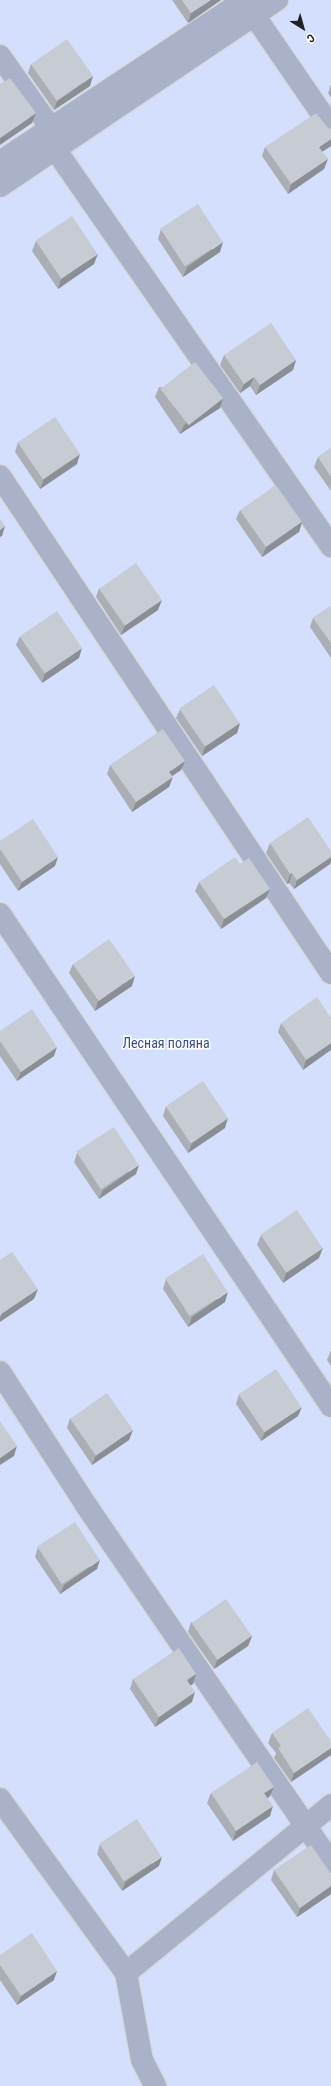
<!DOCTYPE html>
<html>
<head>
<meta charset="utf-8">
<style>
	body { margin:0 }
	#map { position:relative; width:331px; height:2086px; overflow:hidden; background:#f9fbfe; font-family:"Roboto Condensed",sans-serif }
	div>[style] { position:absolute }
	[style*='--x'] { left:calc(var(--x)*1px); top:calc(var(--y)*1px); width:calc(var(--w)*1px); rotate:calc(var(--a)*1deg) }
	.green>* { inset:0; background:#d3dffd; transform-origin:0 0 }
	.roads { filter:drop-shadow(1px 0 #d6d8db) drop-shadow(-1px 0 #d6d8db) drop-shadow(0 1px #d6d8db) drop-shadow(0 -1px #d6d8db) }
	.minor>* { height:22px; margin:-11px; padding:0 11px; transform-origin:11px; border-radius:11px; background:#a9b2c8 }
	.wall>* { inset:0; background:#abafb5 }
	.shaded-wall>* { inset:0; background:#8b8e94 }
	.building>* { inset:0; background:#c7cbd3; transform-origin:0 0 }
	span { translate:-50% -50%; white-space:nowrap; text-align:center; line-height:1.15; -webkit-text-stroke:3px #fff; paint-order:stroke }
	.park-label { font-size:14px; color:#3c4e8c }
	.north { position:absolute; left:283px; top:8px; width:40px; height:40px; -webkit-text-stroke:3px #fff; paint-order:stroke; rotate:143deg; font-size:11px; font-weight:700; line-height:16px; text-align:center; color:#212225 }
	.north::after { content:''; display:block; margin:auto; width:14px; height:18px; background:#212225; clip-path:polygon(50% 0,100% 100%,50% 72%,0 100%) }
</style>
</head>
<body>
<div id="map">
	<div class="green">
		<div style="left:0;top:0;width:331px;height:2086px"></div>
	</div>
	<div class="roads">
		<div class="minor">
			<div style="--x:254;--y:15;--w:136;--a:55.5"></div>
			<div style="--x:0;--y:56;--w:88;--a:54.7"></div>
			<div style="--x:55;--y:149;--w:484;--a:55.2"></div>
			<div style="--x:0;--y:162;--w:294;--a:-33.5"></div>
			<div style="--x:0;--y:186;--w:334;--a:-33.9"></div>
			<div style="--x:0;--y:476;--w:597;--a:56.34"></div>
			<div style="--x:0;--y:914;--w:593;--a:56.07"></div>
			<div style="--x:0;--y:1372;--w:158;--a:57.1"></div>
			<div style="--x:86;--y:1505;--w:434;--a:55.6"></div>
			<div style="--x:0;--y:1799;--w:215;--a:54.1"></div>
			<div style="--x:126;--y:1973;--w:88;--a:79.6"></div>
			<div style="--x:142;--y:2060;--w:29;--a:63"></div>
			<div style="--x:126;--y:1973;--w:265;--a:-39.3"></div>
		</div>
	</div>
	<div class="wall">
		<div style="clip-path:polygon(172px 0,221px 0,188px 23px)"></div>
		<div style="clip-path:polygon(31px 64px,90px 86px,54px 110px,28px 73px)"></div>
		<div style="clip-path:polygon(331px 84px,331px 98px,328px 93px)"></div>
		<div style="clip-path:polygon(265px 147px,322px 152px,328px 159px,324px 169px,288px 194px,262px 156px)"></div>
		<div style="clip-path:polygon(161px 229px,220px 252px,183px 277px,158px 239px)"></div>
		<div style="clip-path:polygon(36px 241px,94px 264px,58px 289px,32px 251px)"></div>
		<div style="clip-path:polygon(224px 355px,296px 360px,293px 370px,256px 395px,250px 386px,240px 393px,220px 365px)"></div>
		<div style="clip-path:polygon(159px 387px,223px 398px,220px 408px,180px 434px,155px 397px)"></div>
		<div style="clip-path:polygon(18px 442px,77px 464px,40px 489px,15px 452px)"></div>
		<div style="clip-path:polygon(331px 448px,331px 491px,314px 467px,318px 457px)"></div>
		<div style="clip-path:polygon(240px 510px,302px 522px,299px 532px,262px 557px,236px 519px)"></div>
		<div style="clip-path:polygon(99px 588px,158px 610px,121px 635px,96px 597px)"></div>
		<div style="clip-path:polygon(331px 606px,331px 658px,310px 627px,313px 618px)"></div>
		<div style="clip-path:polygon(20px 636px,79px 658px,42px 683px,16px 645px)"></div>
		<div style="clip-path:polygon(180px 709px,240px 723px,237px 733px,202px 756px,176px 718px)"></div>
		<div style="clip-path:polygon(110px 765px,181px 770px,172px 776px,169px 787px,132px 812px,107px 774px)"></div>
		<div style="clip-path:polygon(0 841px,55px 866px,18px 891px,0 864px)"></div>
		<div style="clip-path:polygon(270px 843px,331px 851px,331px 862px,330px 864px,294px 889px,289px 883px,287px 884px,266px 853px)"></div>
		<div style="clip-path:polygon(199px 882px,266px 898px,221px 929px,195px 891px)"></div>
		<div style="clip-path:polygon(73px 964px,132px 986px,95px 1011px,69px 973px)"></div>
		<div style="clip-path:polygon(331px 1018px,303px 1070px,278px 1032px,281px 1023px)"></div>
		<div style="clip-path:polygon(0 1031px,54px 1056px,17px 1081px,0 1056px)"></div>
		<div style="clip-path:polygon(166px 1106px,225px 1128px,188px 1153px,163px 1116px)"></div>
		<div style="clip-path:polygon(77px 1153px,136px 1174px,99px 1199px,74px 1162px)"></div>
		<div style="clip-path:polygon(261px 1235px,319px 1258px,283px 1283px,257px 1245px)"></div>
		<div style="clip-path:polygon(166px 1279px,225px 1302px,188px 1327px,163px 1289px)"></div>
		<div style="clip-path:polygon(331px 1350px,331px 1366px,327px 1360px)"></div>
		<div style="clip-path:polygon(239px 1394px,298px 1416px,261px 1441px,236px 1404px)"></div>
		<div style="clip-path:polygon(70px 1418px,129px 1440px,92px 1465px,67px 1428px)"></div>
		<div style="clip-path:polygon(38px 1547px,97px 1569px,60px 1594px,35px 1557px)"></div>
		<div style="clip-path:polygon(191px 1622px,252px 1636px,248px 1646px,214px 1669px,188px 1632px)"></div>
		<div style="clip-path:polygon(196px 1674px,193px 1684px,191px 1685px,192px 1702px,155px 1727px,130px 1689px,133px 1679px)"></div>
		<div style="clip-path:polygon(272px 1733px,331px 1741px,331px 1755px,291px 1782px,274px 1758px,276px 1753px,268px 1743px)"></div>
		<div style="clip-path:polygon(211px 1793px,270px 1796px,268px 1798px,270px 1816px,233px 1841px,207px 1803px)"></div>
		<div style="clip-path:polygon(100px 1844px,159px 1866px,122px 1891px,97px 1854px)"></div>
		<div style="clip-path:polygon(274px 1870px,331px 1874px,331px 1894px,297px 1917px,271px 1880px)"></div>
		<div style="clip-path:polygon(0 1955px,54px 1980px,17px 2005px,0 1980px)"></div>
	</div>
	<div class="shaded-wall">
		<div style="clip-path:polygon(211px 0,221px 0,188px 23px,191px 13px)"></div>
		<div style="clip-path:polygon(93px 76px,90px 86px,54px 110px,57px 101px)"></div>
		<div style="clip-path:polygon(36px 113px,32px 123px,0 145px,0 138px)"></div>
		<div style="clip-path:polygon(331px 139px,331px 146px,316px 156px,319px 147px)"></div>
		<div style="clip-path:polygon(328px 159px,324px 169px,288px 194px,291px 184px)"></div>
		<div style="clip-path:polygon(223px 242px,220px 252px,183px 277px,187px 267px)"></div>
		<div style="clip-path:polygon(98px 254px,94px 264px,58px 289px,61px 279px)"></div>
		<div style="clip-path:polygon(296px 360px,293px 370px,256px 395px,260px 385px)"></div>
		<div style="clip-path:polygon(254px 377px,250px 386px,240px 393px,244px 384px)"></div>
		<div style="clip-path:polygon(223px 398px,220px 408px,180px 434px,184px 425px)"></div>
		<div style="clip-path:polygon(80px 454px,77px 464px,40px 489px,44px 479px)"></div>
		<div style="clip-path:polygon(302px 522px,299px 532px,262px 557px,266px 547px)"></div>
		<div style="clip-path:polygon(5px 526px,2px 536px,0 537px,0 530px)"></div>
		<div style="clip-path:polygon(162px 600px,158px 610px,121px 635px,125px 625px)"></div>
		<div style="clip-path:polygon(82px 648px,79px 658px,42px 683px,45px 673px)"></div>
		<div style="clip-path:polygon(240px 723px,237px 733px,202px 756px,205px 747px)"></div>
		<div style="clip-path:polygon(185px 761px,181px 770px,165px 781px,169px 772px)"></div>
		<div style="clip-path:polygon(173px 777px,169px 787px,132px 812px,136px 802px)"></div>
		<div style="clip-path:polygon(58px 857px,55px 866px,18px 891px,22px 882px)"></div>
		<div style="clip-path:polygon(331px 857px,331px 862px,330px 864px,294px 889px,297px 880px)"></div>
		<div style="clip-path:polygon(292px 873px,289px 883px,287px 884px,290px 874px)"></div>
		<div style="clip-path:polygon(270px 889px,266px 898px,221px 929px,224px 919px)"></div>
		<div style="clip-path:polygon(135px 976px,132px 986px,95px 1011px,98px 1001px)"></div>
		<div style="clip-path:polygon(331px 1043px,331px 1050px,303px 1070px,306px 1060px)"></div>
		<div style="clip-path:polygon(57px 1047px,54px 1056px,17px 1081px,21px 1072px)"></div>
		<div style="clip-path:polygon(228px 1118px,225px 1128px,188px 1153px,192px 1143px)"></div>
		<div style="clip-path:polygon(139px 1165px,136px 1174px,99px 1199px,103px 1190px)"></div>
		<div style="clip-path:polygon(323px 1248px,319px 1258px,283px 1283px,286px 1273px)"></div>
		<div style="clip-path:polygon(38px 1289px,34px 1299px,0 1322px,0 1317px,1px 1314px)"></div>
		<div style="clip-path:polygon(228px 1292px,225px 1302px,188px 1327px,192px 1317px)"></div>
		<div style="clip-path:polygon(302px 1407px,298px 1416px,261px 1441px,265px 1432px)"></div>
		<div style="clip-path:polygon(133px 1430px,129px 1440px,92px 1465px,96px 1455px)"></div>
		<div style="clip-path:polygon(17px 1446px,14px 1456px,0 1465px,0 1458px)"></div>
		<div style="clip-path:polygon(100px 1560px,97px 1569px,60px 1594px,64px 1585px)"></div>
		<div style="clip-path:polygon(252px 1636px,248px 1646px,214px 1669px,217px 1660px)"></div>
		<div style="clip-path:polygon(196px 1674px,193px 1684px,184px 1690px,187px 1680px)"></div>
		<div style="clip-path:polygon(195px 1692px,192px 1702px,155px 1727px,159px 1717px)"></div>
		<div style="clip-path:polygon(331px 1748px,331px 1755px,291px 1782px,294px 1773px)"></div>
		<div style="clip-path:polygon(274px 1787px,270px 1796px,261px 1803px,264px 1793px)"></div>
		<div style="clip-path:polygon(273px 1806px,270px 1816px,233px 1841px,236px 1831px)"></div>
		<div style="clip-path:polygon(162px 1857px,159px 1866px,122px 1891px,125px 1882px)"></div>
		<div style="clip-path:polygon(331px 1886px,331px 1894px,297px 1917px,300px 1908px)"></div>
		<div style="clip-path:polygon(57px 1971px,54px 1980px,17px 2005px,21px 1996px)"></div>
	</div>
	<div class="building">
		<div style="clip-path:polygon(182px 0,211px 0,191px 13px)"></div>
		<div style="left:67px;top:39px;width:45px;height:44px;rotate:55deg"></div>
		<div style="clip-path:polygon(10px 78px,36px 113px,0 138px,0 84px)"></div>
		<div style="clip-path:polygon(316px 113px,329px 129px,331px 128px,331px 139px,319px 147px,328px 159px,291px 184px,265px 147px)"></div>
		<div style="left:198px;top:204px;width:45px;height:45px;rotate:57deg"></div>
		<div style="left:72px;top:216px;width:46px;height:44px;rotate:56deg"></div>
		<div style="clip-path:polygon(271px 323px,296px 360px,260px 385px,254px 377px,244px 384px,224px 355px)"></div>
		<div style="left:195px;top:362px;width:46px;height:44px;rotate:52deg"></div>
		<div style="left:55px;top:417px;width:45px;height:45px;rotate:56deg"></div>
		<div style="clip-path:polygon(331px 448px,331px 477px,318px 457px)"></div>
		<div style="left:276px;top:485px;width:45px;height:44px;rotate:55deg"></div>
		<div style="clip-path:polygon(0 519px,5px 526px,0 530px)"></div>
		<div style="left:136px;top:563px;width:45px;height:45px;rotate:55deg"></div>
		<div style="clip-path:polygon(331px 606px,331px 643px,313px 618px)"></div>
		<div style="left:57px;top:611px;width:45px;height:45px;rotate:56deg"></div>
		<div style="left:214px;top:685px;width:46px;height:42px;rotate:56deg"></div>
		<div style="clip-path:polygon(163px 729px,185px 761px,169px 772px,173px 777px,136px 802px,110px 765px)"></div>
		<div style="clip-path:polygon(308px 817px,331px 851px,331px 857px,297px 880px,292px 873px,290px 874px,270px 843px)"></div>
		<div style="clip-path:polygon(33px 819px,58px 857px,22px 882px,0 849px,0 841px)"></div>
		<div style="clip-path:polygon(235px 857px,240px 864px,249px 858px,270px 889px,224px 919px,199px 882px)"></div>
		<div style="left:109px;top:939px;width:45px;height:44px;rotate:55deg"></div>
		<div style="clip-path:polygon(317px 997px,331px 1018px,331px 1043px,306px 1060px,281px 1023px)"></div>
		<div style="clip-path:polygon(32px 1009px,57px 1047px,21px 1072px,0 1041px,0 1031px)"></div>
		<div style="left:203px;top:1081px;width:45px;height:45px;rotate:56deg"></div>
		<div style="left:114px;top:1127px;width:45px;height:45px;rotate:57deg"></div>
		<div style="left:297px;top:1210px;width:46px;height:44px;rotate:56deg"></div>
		<div style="clip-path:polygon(12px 1252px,38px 1289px,1px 1314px,0 1313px,0 1260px)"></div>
		<div style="left:203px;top:1254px;width:45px;height:45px;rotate:57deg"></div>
		<div style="left:276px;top:1369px;width:46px;height:45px;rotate:56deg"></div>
		<div style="left:107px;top:1393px;width:45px;height:45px;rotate:55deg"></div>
		<div style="clip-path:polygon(0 1421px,17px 1446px,0 1458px)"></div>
		<div style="left:75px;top:1522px;width:45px;height:45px;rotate:57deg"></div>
		<div style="left:226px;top:1599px;width:45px;height:42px;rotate:55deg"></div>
		<div style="clip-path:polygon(179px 1648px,196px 1674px,187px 1680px,195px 1692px,159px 1717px,133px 1679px)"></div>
		<div style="clip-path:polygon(308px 1708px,331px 1741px,331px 1748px,294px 1773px,278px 1748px,281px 1746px,272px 1733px)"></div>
		<div style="clip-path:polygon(257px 1762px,274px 1787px,264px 1793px,273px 1806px,236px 1831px,211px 1793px)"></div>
		<div style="left:137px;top:1819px;width:45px;height:45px;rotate:57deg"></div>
		<div style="clip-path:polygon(311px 1845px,331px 1874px,331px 1886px,300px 1908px,274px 1870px)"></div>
		<div style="clip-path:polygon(32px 1933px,57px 1971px,21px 1996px,0 1965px,0 1955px)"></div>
	</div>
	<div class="park-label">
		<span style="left:166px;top:1043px">Лесная поляна</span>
	</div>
	<div class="north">С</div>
</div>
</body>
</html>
